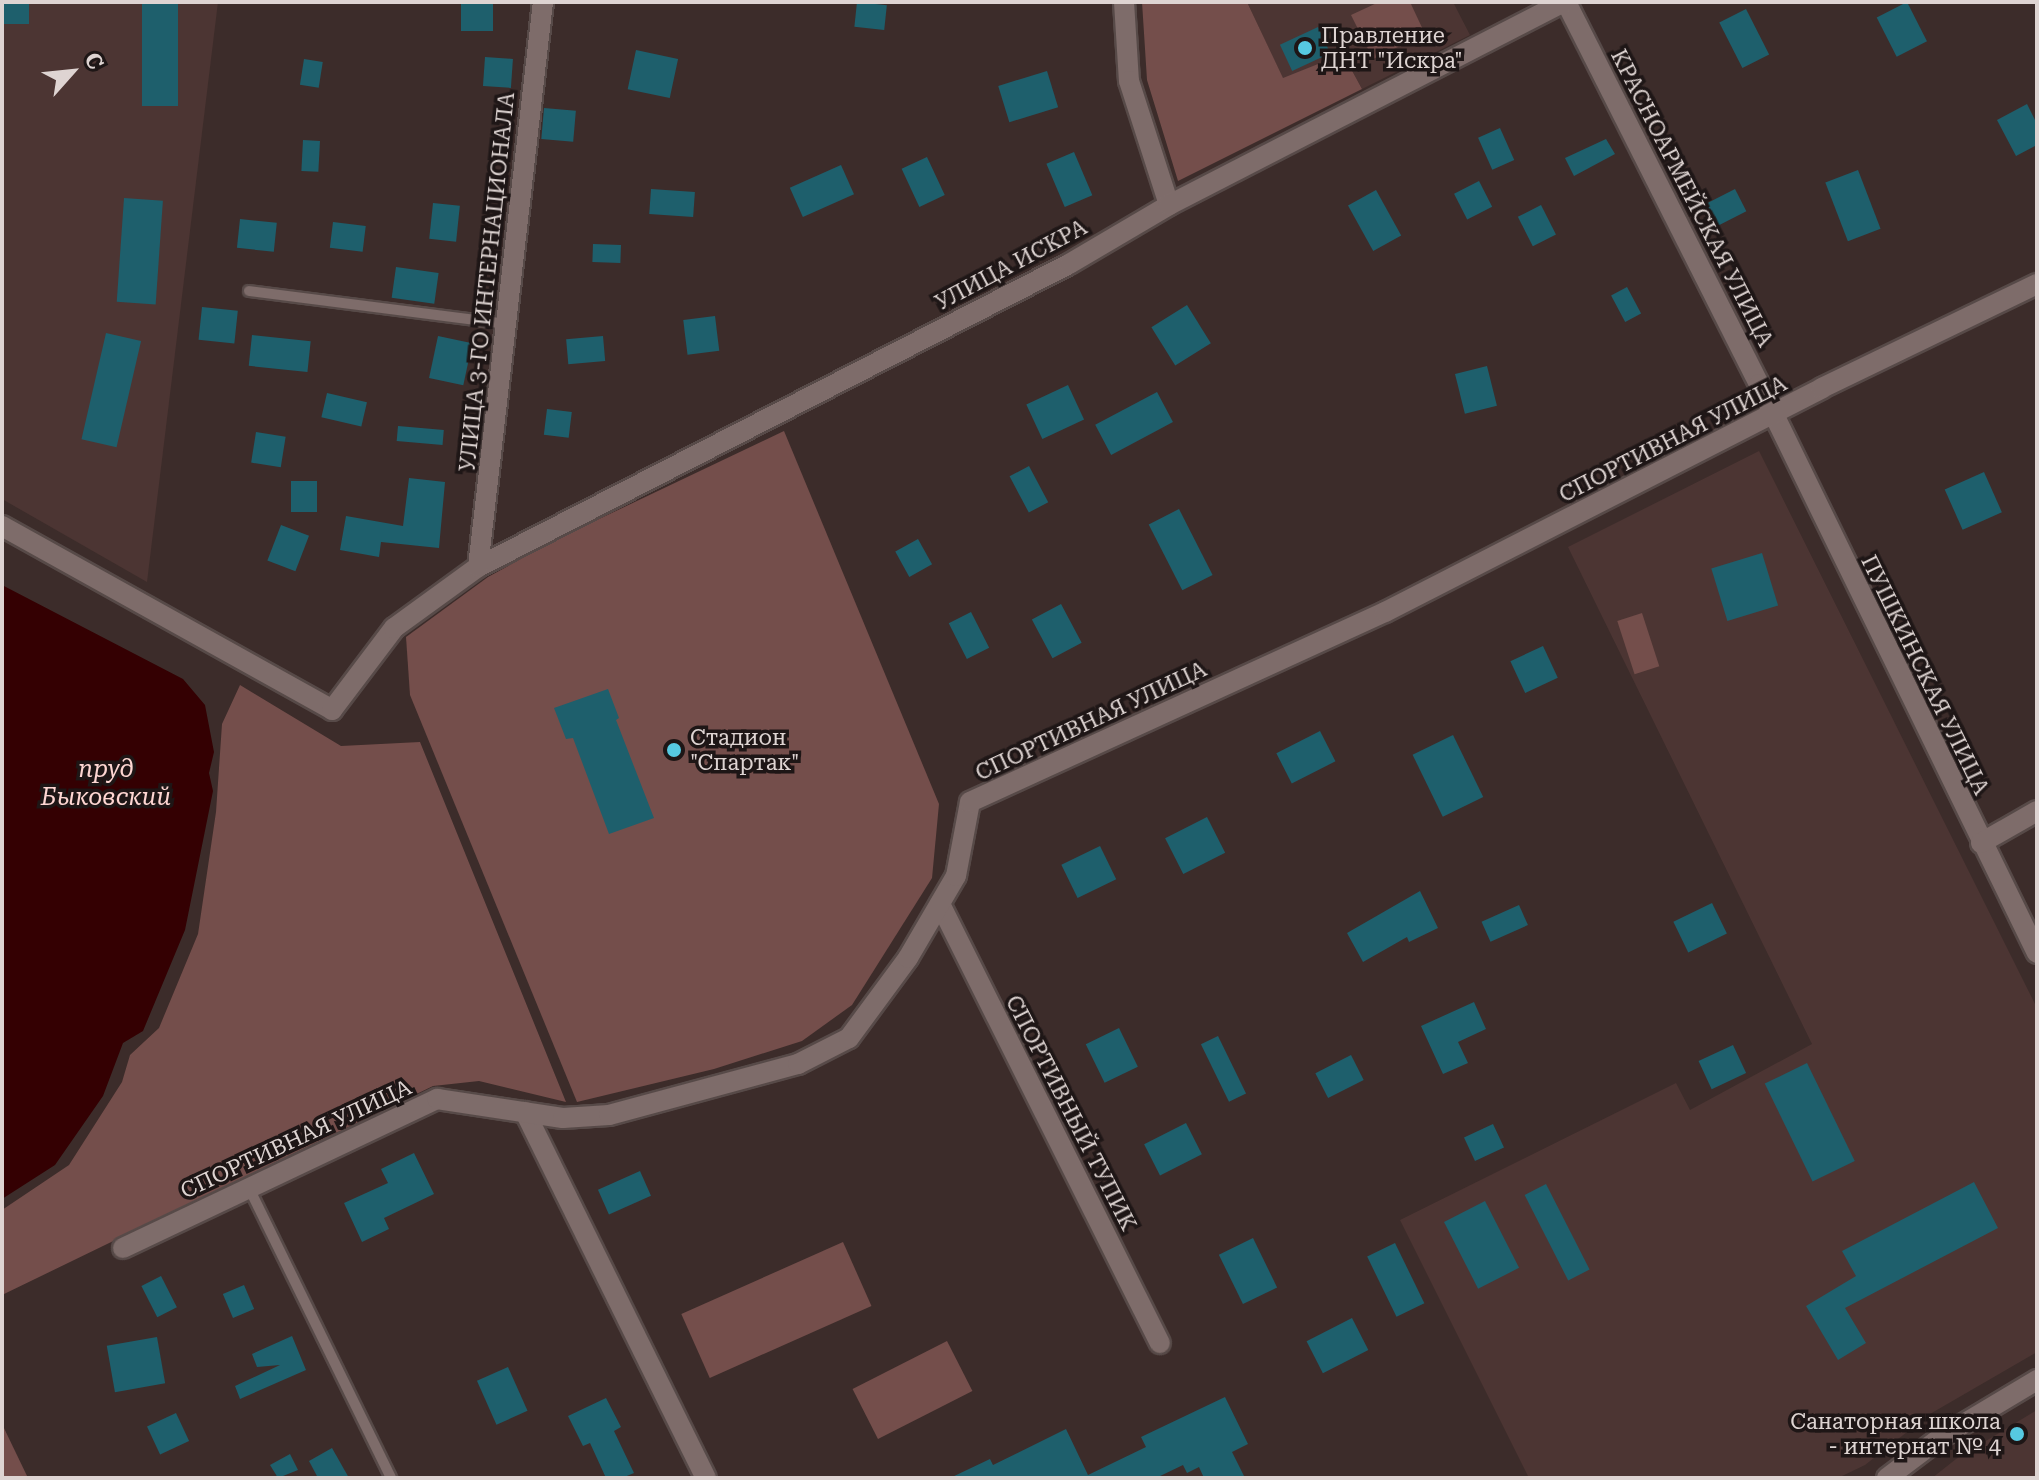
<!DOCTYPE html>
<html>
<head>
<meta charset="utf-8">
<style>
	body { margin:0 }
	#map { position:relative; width:2039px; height:1480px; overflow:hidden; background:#3c2c2a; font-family:"Roboto Serif",serif }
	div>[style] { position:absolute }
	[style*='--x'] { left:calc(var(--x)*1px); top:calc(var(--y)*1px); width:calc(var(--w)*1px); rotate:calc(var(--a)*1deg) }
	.built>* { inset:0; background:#4c3533 }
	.green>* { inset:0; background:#744e4b; transform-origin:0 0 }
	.water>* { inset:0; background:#340002 }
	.building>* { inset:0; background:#1e5f6c; transform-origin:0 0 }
	.roads { filter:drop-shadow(2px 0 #574a48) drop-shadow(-2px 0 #574a48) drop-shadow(0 2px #574a48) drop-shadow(0 -2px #574a48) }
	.service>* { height:10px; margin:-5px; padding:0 5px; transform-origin:5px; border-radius:5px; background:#7e6c6a }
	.minor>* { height:20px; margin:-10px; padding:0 10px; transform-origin:10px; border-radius:10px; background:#7e6c6a }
	.dots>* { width:22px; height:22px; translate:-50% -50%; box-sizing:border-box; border:4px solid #1e1616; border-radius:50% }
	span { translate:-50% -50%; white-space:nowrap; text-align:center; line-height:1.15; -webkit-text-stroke:7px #1e1616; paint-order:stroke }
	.poi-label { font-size:22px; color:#ded4d2 }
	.left { translate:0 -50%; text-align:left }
	.right { translate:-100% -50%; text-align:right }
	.street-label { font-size:22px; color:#ded4d2 }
	.water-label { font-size:24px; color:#fed6d2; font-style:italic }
	.frame { position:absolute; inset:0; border:4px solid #ded4d2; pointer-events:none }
	.north { position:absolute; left:32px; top:32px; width:80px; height:80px; -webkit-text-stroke:6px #1e1616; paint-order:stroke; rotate:63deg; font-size:22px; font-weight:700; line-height:32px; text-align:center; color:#ded4d2 }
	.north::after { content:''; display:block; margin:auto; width:28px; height:36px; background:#ded4d2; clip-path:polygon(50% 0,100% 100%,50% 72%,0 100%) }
</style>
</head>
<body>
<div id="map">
	<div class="built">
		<div style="clip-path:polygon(2px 2px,218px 2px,147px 582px,2px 499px)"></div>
		<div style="clip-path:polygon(1247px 2px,1453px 2px,1470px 35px,1362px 89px,1343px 54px,1283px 79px)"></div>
		<div style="clip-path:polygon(1759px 451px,2037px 1008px,2037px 1352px,1930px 1414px,1865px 1465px,1838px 1478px,1529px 1478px,1400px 1220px,1676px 1083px,1690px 1110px,1812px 1044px,1568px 547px)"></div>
		<div style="clip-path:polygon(2037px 1410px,2037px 1478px,1932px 1478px,1956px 1459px)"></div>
	</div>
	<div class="green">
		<div style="clip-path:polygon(1142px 2px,1247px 2px,1283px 78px,1343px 54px,1362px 89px,1178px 181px,1147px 80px)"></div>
		<div style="clip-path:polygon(1379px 2px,1410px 2px,1425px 34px,1373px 59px,1351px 15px)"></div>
		<div style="clip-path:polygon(784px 431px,939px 804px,932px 878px,852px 1005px,802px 1041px,714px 1069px,577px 1102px,410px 695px,406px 637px,488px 577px,557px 539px)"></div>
		<div style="left:1642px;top:613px;width:56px;height:26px;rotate:72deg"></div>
		<div style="clip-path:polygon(240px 685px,341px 746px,420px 742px,566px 1102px,479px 1081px,433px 1086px,2px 1295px,2px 1210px,69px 1165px,122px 1082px,130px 1055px,159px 1028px,198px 934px,216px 812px,222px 724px)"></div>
		<div style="left:843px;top:1242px;width:70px;height:177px;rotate:66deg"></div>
		<div style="left:947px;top:1341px;width:56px;height:106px;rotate:63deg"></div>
		<div style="clip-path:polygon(2px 1424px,28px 1478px,2px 1478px)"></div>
	</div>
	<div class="water">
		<div style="clip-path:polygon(2px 585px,183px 679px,205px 705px,214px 752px,209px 773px,213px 791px,185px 930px,143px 1031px,123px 1043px,103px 1096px,55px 1165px,2px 1199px)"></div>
	</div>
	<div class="building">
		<div style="left:2px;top:2px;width:27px;height:22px"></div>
		<div style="left:142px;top:2px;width:36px;height:104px"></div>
		<div style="left:461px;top:2px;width:32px;height:29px"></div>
		<div style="left:857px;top:2px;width:30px;height:25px;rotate:6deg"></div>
		<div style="left:1907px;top:2px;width:44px;height:34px;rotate:63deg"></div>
		<div style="left:1746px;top:9px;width:51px;height:30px;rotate:63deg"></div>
		<div style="left:1318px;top:27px;width:29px;height:42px;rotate:65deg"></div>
		<div style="left:636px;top:50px;width:43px;height:40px;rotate:12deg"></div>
		<div style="left:485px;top:57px;width:28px;height:29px;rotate:4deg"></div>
		<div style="left:304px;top:59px;width:19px;height:26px;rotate:9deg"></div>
		<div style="left:1047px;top:71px;width:38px;height:51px;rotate:73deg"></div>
		<div style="clip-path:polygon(2027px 104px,2037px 124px,2037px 145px,2016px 156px,1997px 120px)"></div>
		<div style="left:544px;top:108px;width:32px;height:31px;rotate:5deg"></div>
		<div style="left:1500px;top:128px;width:35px;height:24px;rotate:66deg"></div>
		<div style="clip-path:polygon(1606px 139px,1615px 154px,1574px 176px,1565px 158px)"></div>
		<div style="left:303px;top:140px;width:17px;height:31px;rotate:3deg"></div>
		<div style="left:1074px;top:152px;width:47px;height:30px;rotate:67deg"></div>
		<div style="left:927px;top:157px;width:42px;height:28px;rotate:65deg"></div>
		<div style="left:841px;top:165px;width:32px;height:56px;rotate:66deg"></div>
		<div style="left:1858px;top:170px;width:63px;height:35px;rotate:69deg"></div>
		<div style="left:1479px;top:181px;width:29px;height:28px;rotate:63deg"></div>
		<div style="left:651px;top:189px;width:44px;height:25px;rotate:4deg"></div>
		<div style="left:1735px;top:189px;width:25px;height:38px;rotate:63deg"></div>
		<div style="left:1376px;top:190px;width:52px;height:32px;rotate:61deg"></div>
		<div style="left:124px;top:198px;width:39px;height:104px;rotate:4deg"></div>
		<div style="left:433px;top:203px;width:27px;height:36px;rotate:6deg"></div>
		<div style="left:1541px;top:205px;width:33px;height:26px;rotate:63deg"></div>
		<div style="left:240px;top:219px;width:37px;height:29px;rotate:6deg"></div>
		<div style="left:333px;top:222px;width:33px;height:26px;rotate:7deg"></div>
		<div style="left:593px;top:244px;width:28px;height:18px;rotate:2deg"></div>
		<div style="left:396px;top:267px;width:43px;height:31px;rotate:8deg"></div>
		<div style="left:1627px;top:287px;width:30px;height:18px;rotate:62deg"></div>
		<div style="left:1187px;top:305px;width:45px;height:42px;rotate:58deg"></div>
		<div style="left:202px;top:307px;width:36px;height:33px;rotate:6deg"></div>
		<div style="left:715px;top:316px;width:35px;height:32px;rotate:83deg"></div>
		<div style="left:106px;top:333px;width:36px;height:109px;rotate:13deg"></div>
		<div style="left:252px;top:335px;width:59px;height:31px;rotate:6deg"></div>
		<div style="left:438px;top:336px;width:35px;height:43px;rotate:12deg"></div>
		<div style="left:603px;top:336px;width:25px;height:37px;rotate:85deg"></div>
		<div style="left:1487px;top:366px;width:41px;height:33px;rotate:76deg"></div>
		<div style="left:1068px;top:385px;width:38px;height:46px;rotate:65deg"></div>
		<div style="left:1157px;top:392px;width:34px;height:70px;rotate:62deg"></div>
		<div style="left:327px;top:393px;width:41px;height:25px;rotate:13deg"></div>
		<div style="left:547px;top:409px;width:25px;height:26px;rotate:7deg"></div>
		<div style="left:398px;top:426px;width:46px;height:15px;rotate:5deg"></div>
		<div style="left:256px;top:432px;width:30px;height:31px;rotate:9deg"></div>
		<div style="left:1029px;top:466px;width:41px;height:22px;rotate:62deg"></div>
		<div style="left:1984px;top:472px;width:44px;height:43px;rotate:66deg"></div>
		<div style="clip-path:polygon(409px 478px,445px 482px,439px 548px,381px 542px,379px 557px,340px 550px,346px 516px,403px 526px)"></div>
		<div style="left:291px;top:481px;width:26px;height:31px"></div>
		<div style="left:1179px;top:509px;width:74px;height:34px;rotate:63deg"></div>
		<div style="left:281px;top:525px;width:30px;height:38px;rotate:21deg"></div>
		<div style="left:918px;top:539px;width:29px;height:26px;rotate:61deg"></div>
		<div style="left:1762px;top:553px;width:55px;height:53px;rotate:73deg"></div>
		<div style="left:1061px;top:604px;width:44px;height:33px;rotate:62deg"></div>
		<div style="left:971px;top:612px;width:40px;height:25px;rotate:63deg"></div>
		<div style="left:1543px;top:646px;width:35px;height:36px;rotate:65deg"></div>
		<div style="clip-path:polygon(608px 689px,619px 718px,616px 720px,654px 818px,609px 834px,573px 738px,566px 739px,554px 708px)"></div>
		<div style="left:1320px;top:731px;width:34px;height:49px;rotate:63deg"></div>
		<div style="left:1453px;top:735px;width:69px;height:45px;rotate:64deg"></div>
		<div style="left:1207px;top:817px;width:40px;height:47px;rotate:63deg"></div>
		<div style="left:1100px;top:846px;width:37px;height:43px;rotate:64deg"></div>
		<div style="clip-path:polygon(1420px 891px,1438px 928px,1409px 942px,1407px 937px,1363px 962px,1347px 933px)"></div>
		<div style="left:1712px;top:903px;width:34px;height:43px;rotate:64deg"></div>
		<div style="left:1519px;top:905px;width:22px;height:41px;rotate:66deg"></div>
		<div style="clip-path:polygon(1474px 1002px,1486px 1029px,1458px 1042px,1468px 1063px,1443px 1074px,1421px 1026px)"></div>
		<div style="left:1119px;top:1028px;width:43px;height:37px;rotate:64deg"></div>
		<div style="left:1218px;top:1036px;width:64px;height:19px;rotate:64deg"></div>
		<div style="left:1733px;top:1045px;width:31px;height:38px;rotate:65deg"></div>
		<div style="left:1351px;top:1055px;width:28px;height:40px;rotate:63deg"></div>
		<div style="left:1807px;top:1063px;width:109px;height:47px;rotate:64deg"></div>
		<div style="left:1186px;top:1123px;width:35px;height:47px;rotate:63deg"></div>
		<div style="left:1493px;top:1124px;width:26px;height:32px;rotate:65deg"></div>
		<div style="clip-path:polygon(414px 1153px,434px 1194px,384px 1218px,389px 1229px,362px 1242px,344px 1203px,388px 1183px,381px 1169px)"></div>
		<div style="left:640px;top:1171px;width:27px;height:46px;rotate:66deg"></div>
		<div style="clip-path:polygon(1974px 1182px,1998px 1228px,1845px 1308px,1866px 1343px,1838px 1360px,1806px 1306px,1856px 1276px,1842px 1251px)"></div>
		<div style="left:1546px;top:1184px;width:96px;height:24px;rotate:63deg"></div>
		<div style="left:1485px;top:1201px;width:75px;height:46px;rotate:63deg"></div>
		<div style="left:1253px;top:1238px;width:55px;height:38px;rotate:64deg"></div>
		<div style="left:1395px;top:1243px;width:67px;height:31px;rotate:64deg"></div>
		<div style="left:161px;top:1276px;width:35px;height:22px;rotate:63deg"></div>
		<div style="left:244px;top:1285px;width:26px;height:23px;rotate:67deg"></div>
		<div style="left:1352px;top:1318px;width:36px;height:51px;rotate:63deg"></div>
		<div style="clip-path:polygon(292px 1336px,306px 1370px,240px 1399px,235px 1386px,280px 1365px,257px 1367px,252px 1354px)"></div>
		<div style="left:157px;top:1337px;width:47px;height:51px;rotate:80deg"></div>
		<div style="left:508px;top:1367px;width:48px;height:34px;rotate:66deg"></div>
		<div style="clip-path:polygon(1225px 1397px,1248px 1444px,1232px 1452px,1245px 1478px,1204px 1478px,1199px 1467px,1187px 1473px,1183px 1465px,1156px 1478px,950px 1478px,990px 1459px,993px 1465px,1066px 1429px,1088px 1475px,1146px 1447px,1141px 1437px)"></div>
		<div style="clip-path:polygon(606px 1398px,621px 1427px,614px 1431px,634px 1473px,622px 1478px,606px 1478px,590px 1443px,583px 1446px,568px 1416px)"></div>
		<div style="left:176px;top:1413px;width:31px;height:32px;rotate:65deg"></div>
		<div style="clip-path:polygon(332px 1448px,349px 1478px,318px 1478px,309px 1461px)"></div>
		<div style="clip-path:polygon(290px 1454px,298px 1470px,278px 1478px,270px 1465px)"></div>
	</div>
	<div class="roads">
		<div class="service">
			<div style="--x:249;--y:291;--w:259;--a:7.3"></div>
			<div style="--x:249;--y:1188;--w:323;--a:63.9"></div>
		</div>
		<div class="minor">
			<div style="--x:1124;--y:2;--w:79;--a:86.4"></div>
			<div style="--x:1129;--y:81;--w:130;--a:72.1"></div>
			<div style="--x:1566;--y:2;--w:428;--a:63.2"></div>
			<div style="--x:1759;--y:384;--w:633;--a:63.96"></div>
			<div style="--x:2;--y:526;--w:378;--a:29.1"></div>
			<div style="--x:332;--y:710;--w:103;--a:-52.9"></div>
			<div style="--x:394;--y:628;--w:104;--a:-36"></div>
			<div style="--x:478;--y:567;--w:664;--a:-27.14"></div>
			<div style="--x:1069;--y:264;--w:116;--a:-30.5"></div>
			<div style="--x:1169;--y:205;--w:444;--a:-27.2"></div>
			<div style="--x:478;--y:567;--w:569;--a:-83.44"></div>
			<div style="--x:1981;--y:843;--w:64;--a:-29.7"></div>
			<div style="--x:940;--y:904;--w:491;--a:63.4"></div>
			<div style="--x:525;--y:1112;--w:408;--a:63.7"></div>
			<div style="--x:123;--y:1248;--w:348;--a:-25.4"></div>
			<div style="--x:437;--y:1099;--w:127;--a:8.6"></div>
			<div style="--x:563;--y:1118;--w:46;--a:-3.7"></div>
			<div style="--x:609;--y:1115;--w:196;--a:-15.1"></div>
			<div style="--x:798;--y:1064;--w:57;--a:-27"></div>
			<div style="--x:849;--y:1038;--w:99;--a:-53.6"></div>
			<div style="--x:908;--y:958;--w:95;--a:-59.7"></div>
			<div style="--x:956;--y:876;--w:75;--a:-79.3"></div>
			<div style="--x:970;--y:802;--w:456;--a:-24.6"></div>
			<div style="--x:1385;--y:612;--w:491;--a:-27.1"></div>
			<div style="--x:1822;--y:388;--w:239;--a:-25.8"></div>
			<div style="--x:1887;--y:1478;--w:66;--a:-37"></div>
			<div style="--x:1940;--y:1438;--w:113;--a:-30.9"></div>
		</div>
	</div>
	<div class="dots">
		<div style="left:1305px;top:48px;background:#56c9e1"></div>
		<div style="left:674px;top:750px;background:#56c9e1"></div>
		<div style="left:2017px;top:1434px;background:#56c9e1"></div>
	</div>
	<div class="poi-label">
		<span class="left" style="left:1321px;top:48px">Правление<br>ДНТ "Искра"</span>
		<span class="left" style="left:690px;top:750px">Стадион<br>"Спартак"</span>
		<span class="right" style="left:2001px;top:1434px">Санаторная школа<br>- интернат № 4</span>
	</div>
	<div class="street-label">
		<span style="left:1692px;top:198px;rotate:63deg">КРАСНОАРМЕЙСКАЯ УЛИЦА</span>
		<span style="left:1011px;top:265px;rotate:-28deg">УЛИЦА ИСКРА</span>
		<span style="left:487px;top:282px;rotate:-84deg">УЛИЦА 3-ГО ИНТЕРНАЦИОНАЛА</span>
		<span style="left:1673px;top:439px;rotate:-27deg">СПОРТИВНАЯ УЛИЦА</span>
		<span style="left:1925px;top:675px;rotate:64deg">ПУШКИНСКАЯ УЛИЦА</span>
		<span style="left:1091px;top:721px;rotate:-25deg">СПОРТИВНАЯ УЛИЦА</span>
		<span style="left:1071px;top:1113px;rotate:63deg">СПОРТИВНЫЙ ТУПИК</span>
		<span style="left:296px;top:1139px;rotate:-25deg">СПОРТИВНАЯ УЛИЦА</span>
	</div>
	<div class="water-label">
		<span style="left:106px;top:784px">пруд<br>Быковский</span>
	</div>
	<div class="frame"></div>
	<div class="north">С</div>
</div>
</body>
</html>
